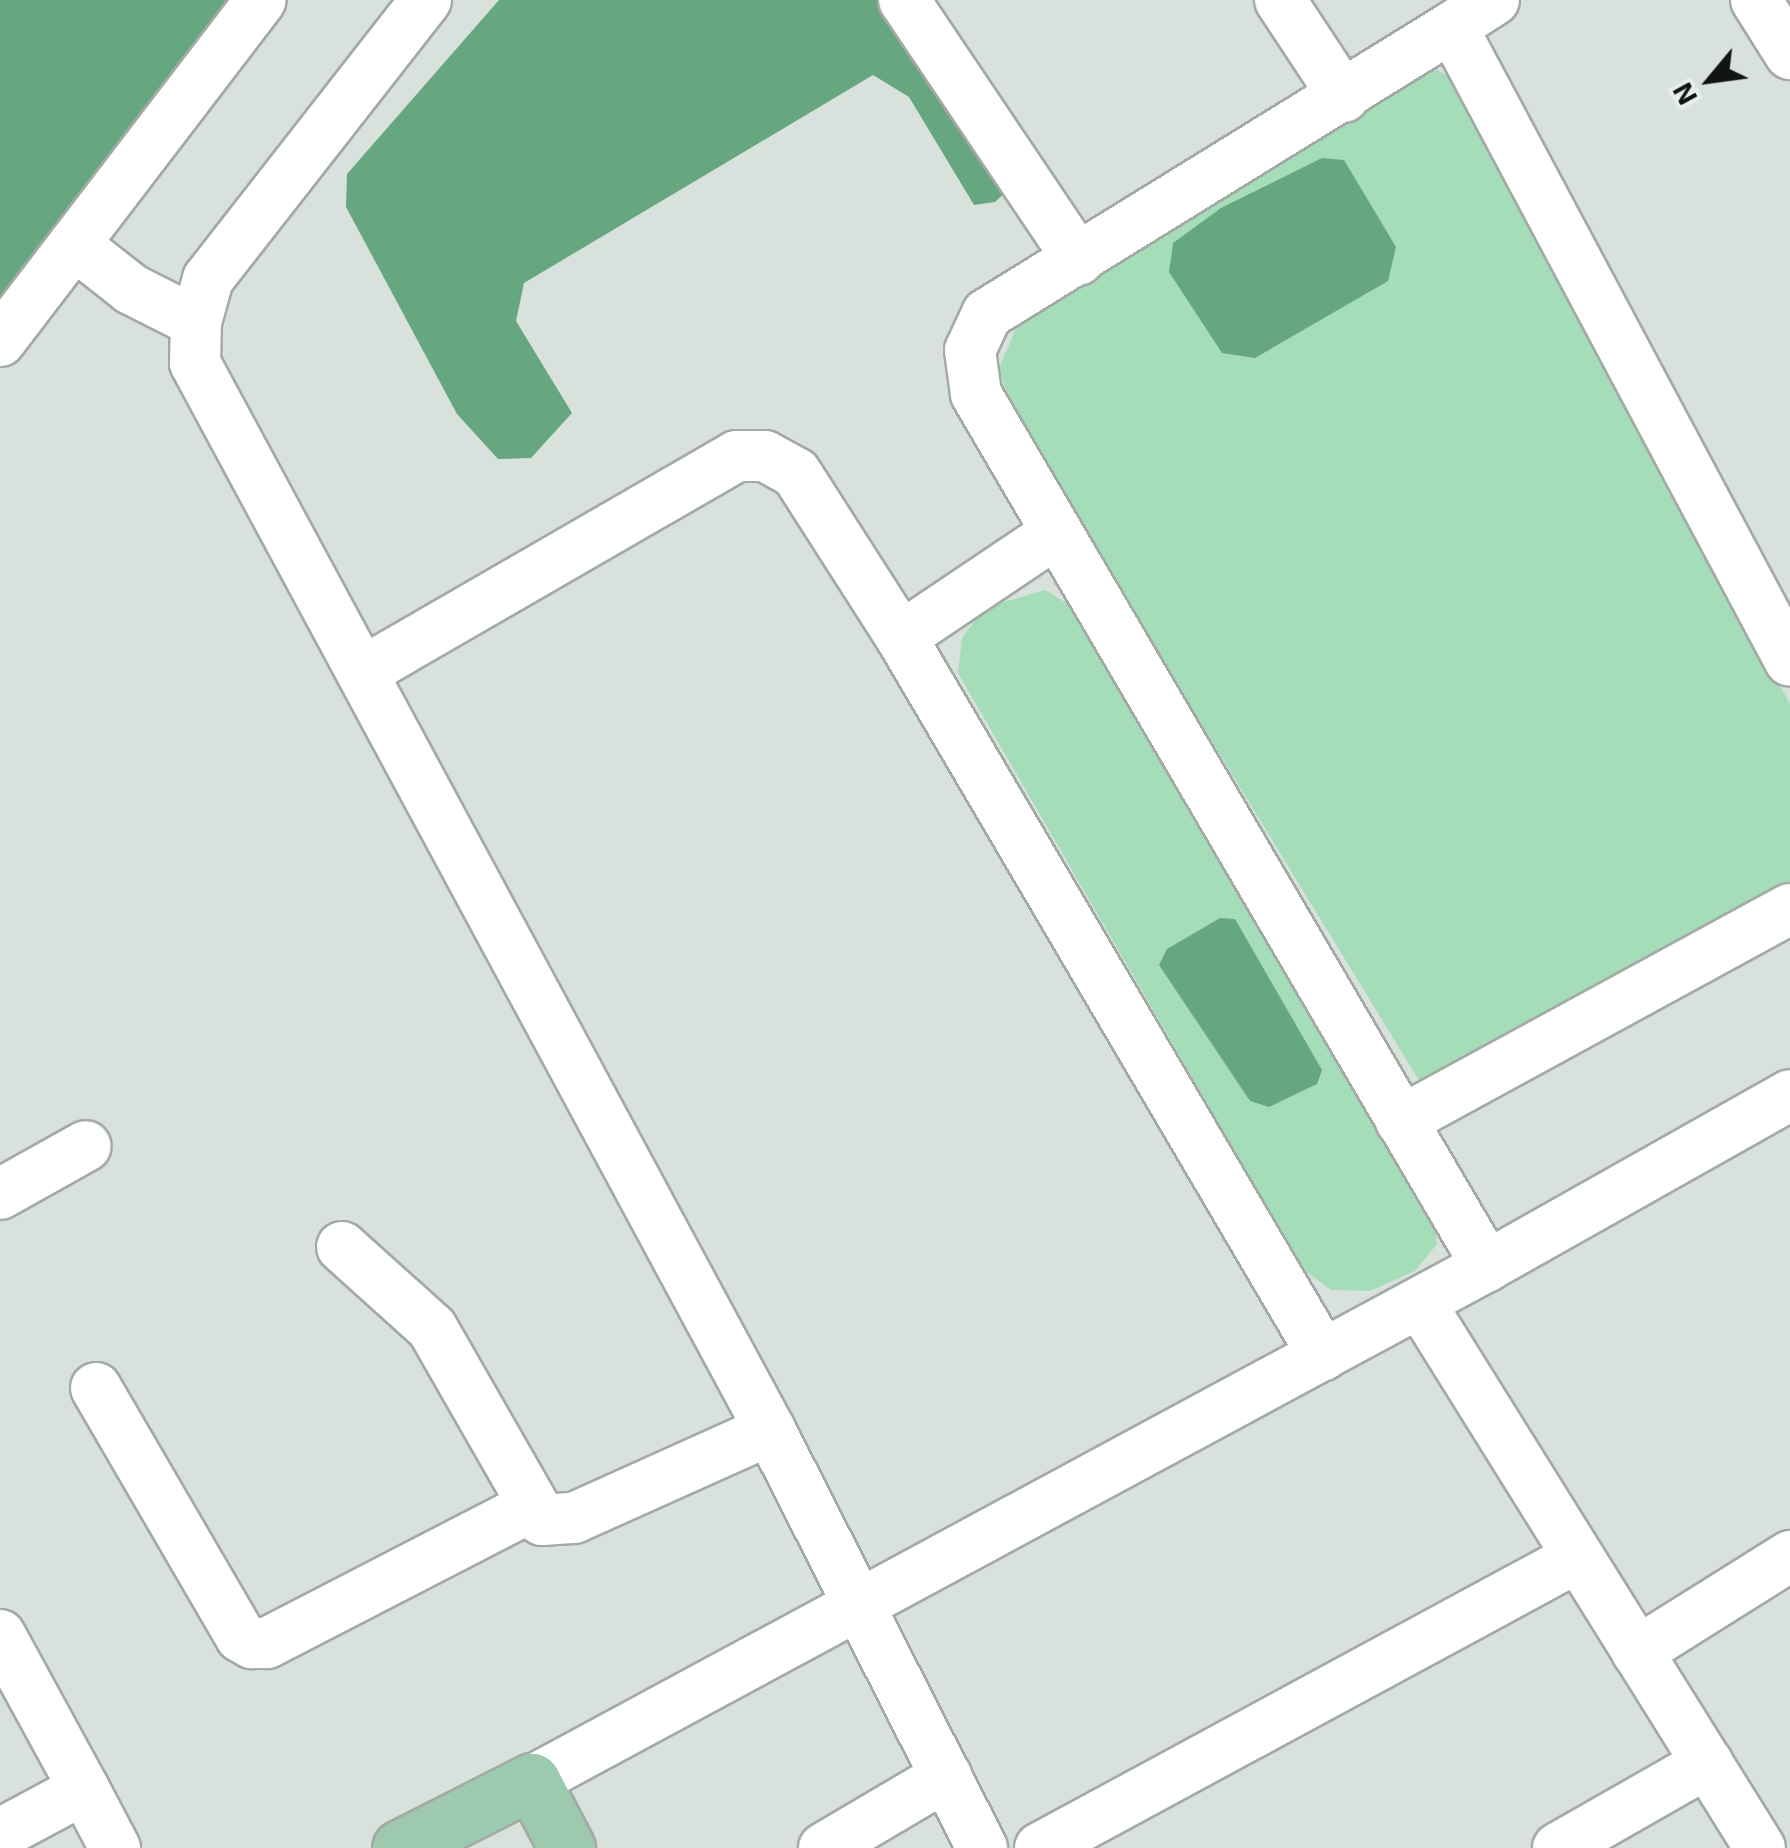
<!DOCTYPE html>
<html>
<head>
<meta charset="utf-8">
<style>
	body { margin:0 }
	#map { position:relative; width:1790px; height:1848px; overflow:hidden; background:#d9e1dc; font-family:"Exo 2",sans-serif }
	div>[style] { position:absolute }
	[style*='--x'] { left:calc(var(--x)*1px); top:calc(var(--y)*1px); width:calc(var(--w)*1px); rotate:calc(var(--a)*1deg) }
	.green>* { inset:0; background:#a6ddb9 }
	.water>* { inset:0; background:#67a77f }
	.roads { filter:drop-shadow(2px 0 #a3aaa5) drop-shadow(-2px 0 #a3aaa5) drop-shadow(0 2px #a3aaa5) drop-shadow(0 -2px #a3aaa5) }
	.minor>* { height:50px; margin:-25px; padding:0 25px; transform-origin:25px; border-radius:25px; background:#fff }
	.major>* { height:55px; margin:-27.5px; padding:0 27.5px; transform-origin:27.5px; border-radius:27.5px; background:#9dcaaf }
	span { translate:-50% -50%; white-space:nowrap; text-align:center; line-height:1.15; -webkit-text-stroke:8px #e6eee9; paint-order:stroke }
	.north { position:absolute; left:1660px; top:30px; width:100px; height:100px; -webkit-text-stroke:8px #e6eee9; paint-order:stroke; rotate:241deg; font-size:28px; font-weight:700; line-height:40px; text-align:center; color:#111412 }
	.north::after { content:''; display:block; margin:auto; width:35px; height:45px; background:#111412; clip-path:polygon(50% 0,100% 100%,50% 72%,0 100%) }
</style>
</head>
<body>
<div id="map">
	<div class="green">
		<div style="clip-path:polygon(1436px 69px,1455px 80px,1790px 704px,1790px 890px,1431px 1100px,1013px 416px,999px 368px,1018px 324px,1070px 287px)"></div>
		<div style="clip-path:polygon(1045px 590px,1068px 604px,1428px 1177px,1437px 1244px,1415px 1271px,1370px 1291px,1331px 1290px,1303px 1269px,958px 673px,962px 638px,984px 608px)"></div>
	</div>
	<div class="water">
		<div style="clip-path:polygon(0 0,241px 0,84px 202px,0 298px)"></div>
		<div style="clip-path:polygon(499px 0,881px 0,1008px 190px,995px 202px,974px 205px,909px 97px,873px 75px,524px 283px,516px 321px,572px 413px,531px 458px,498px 459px,457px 414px,346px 207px,347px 174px)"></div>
		<div style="clip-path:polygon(1322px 158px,1344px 160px,1396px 247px,1388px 281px,1255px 358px,1222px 353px,1169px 272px,1173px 243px,1221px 208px)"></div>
		<div style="clip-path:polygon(1220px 918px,1235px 919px,1322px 1070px,1317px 1084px,1269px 1107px,1250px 1101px,1159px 965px,1167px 949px)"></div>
	</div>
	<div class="roads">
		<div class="minor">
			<div style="--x:426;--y:0;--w:354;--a:128"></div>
			<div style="--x:208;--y:279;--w:45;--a:105.6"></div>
			<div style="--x:196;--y:322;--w:41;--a:91.4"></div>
			<div style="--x:195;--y:363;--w:1212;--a:61.68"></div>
			<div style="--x:770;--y:1430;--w:469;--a:63.1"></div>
			<div style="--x:904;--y:0;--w:313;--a:56.1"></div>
			<div style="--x:1280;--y:0;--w:116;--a:56.6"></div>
			<div style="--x:1494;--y:0;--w:50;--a:147.3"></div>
			<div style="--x:1452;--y:27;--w:718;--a:61.94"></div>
			<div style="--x:1756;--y:0;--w:64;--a:57.8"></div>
			<div style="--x:1452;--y:27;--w:546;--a:148.32"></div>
			<div style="--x:987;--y:314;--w:40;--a:115"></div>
			<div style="--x:970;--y:350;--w:44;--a:82.2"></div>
			<div style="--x:976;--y:394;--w:1011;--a:59.63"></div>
			<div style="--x:74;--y:244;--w:73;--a:38.3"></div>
			<div style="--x:131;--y:289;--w:73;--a:26.9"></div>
			<div style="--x:0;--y:341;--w:429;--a:-52.6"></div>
			<div style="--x:901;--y:637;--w:187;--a:-33.9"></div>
			<div style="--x:366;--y:670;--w:428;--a:-30"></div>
			<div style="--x:737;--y:456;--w:28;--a:0"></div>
			<div style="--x:765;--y:456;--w:35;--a:29"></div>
			<div style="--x:796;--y:473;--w:195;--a:57.4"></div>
			<div style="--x:901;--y:637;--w:833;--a:59.56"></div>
			<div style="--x:1401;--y:1121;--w:443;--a:-28.6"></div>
			<div style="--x:0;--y:1194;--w:98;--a:-29.2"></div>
			<div style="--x:342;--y:1247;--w:121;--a:42"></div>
			<div style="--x:432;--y:1328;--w:221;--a:60.2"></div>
			<div style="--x:542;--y:1520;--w:32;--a:-4"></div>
			<div style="--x:574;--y:1518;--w:215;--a:-24.2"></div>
			<div style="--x:1420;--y:1303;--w:642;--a:58.04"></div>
			<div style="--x:96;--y:1388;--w:288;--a:59.8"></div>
			<div style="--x:241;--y:1637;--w:13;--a:29"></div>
			<div style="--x:252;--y:1643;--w:15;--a:0"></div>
			<div style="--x:267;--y:1643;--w:295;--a:-27.3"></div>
			<div style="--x:0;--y:1635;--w:175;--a:61.4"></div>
			<div style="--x:1637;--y:1652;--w:181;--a:-32.1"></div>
			<div style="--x:532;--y:1781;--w:1085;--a:-28.34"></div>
			<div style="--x:1487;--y:1266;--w:348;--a:-29.4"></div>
			<div style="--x:0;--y:1834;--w:95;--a:-28.2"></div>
			<div style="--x:84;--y:1789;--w:67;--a:62.3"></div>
			<div style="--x:824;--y:1848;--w:142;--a:-30.5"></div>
			<div style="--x:1040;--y:1848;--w:612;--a:-28.41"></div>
			<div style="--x:1558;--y:1848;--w:172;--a:-29.7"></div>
		</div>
		<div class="major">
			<div style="--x:400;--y:1848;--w:148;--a:-26.9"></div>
			<div style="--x:532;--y:1781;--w:76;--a:62.4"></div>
		</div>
	</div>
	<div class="north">N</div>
</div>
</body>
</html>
